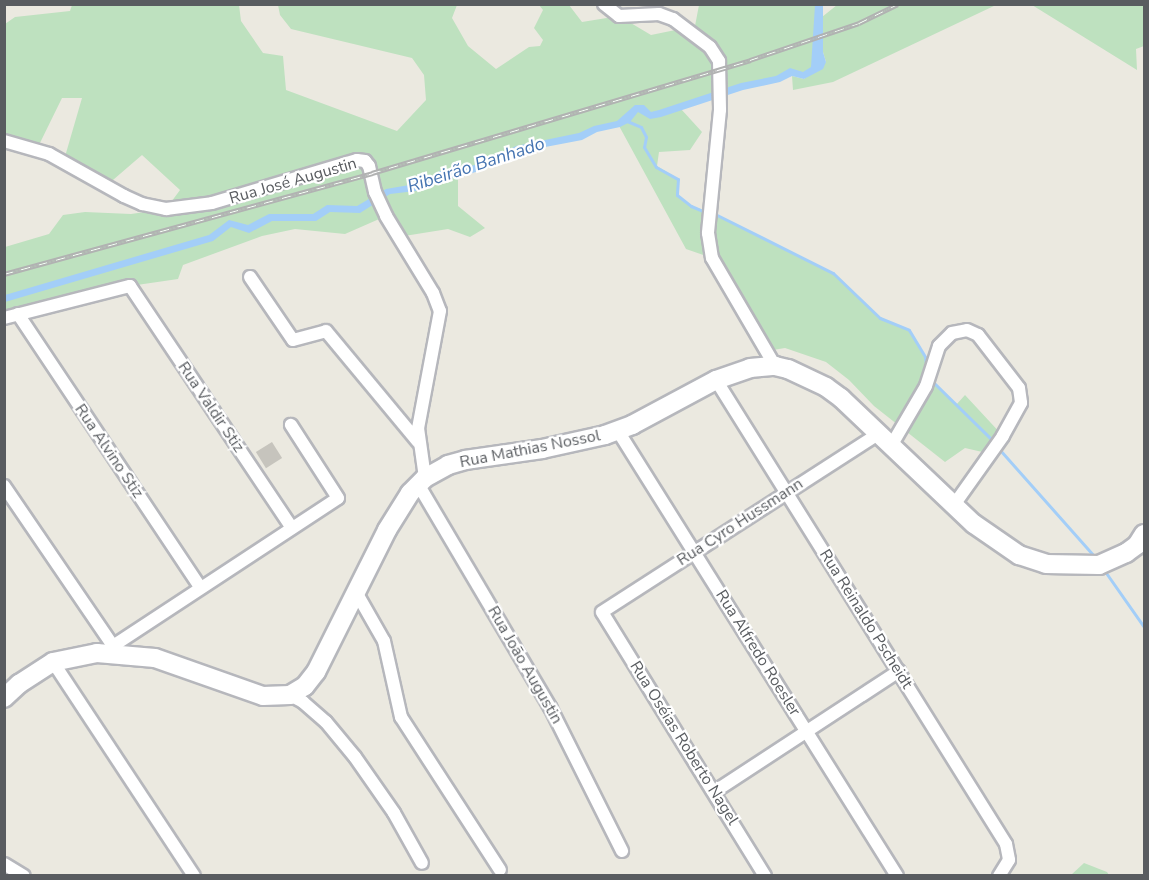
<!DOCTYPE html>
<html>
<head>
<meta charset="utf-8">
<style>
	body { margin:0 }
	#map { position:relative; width:1149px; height:880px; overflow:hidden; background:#ebe9e0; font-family:"Nunito Sans",sans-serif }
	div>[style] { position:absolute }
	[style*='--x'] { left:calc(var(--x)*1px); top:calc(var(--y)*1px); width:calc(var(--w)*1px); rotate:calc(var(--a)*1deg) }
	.green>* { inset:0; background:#bee1bf }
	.water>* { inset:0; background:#a3cef8 }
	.stream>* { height:3px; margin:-1.5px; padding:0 1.5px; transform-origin:1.5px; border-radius:1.5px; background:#a3cef8 }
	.building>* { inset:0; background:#c6c4bd; transform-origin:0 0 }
	.roads { filter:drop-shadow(2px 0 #b6b7bc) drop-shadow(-2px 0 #b6b7bc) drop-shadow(0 2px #b6b7bc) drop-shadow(0 -2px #b6b7bc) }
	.street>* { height:12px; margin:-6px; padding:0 6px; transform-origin:6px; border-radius:6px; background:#fff }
	.secondary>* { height:18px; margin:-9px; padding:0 9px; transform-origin:9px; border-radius:9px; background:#fff }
	.rail>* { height:5px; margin-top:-2.5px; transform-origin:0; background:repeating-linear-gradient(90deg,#fff 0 9px,#b1b2b2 0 18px); box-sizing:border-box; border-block:2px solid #b1b2b2 }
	span { translate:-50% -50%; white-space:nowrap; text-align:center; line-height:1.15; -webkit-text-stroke:4.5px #fff; paint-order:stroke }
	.street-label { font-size:16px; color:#595c60 }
	.water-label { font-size:18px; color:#4574b1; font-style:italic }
	.frame { position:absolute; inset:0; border:6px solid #595c60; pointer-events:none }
</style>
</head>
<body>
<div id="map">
	<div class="green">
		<div style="clip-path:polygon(72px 5px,239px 5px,241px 21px,263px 53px,283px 56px,286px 90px,397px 131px,426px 100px,424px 75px,412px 58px,291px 29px,280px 15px,278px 5px,457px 5px,452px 18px,468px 46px,496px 69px,529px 47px,540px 46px,543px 40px,534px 28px,543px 10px,539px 5px,569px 5px,582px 22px,619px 16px,651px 35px,695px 26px,699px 5px,818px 5px,818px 68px,803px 76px,791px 72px,681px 109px,702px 132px,690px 150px,659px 152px,657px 166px,678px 179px,677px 195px,691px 206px,713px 213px,833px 273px,880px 318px,909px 330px,925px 357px,928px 377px,956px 405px,965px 395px,1003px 436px,991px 454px,965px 448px,945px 462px,874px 406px,849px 380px,826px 362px,785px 348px,767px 351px,712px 258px,686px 249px,618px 124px,580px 136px,517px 149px,458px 174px,458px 206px,485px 228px,470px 237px,448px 229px,398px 237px,386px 216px,345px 234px,295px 229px,262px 236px,183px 265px,178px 279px,130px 286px,5px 318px,5px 247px,49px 234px,63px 215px,85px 212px,131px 214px,166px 209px,180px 190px,142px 155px,106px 186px,64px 160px,82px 98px,62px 98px,37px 149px,5px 141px,5px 24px,15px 17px,70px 11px)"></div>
		<div style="clip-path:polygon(837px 5px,996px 5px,833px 82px,793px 90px,792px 76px,804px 79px,826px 62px,823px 52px,822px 17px)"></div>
		<div style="clip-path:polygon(1032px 5px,1144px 5px,1144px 46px,1136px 49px,1137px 70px)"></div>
		<div style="clip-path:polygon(1084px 863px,1107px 872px,1109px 875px,1071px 875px)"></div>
	</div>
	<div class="water">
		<div style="clip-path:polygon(815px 5px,823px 5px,823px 52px,826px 62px,823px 69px,804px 79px,792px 76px,780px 82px,743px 90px,661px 117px,650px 119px,638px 112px,630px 122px,620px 127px,597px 132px,582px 140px,519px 152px,485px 169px,460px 177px,443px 178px,424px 190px,390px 194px,360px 213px,330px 212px,316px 221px,272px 221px,249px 233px,231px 227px,213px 241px,5px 302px,5px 295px,209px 235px,229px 220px,248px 225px,269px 214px,313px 214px,327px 205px,357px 206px,386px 189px,421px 183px,440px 171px,458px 170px,481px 163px,516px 146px,579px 133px,594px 126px,617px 121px,635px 105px,644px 105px,651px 112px,659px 110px,741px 83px,776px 76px,790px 68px,803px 72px,811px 67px)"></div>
	</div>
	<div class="stream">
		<div style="--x:627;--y:121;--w:15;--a:23"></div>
		<div style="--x:641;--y:127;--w:11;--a:63"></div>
		<div style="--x:646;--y:137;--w:10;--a:101"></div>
		<div style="--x:644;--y:147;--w:23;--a:59"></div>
		<div style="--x:656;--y:167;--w:25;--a:29"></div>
		<div style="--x:678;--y:179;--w:16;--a:94"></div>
		<div style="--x:677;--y:195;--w:18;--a:38"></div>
		<div style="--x:691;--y:206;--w:15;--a:23"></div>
		<div style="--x:715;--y:214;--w:132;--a:26.6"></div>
		<div style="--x:833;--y:273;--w:65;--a:43.8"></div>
		<div style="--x:880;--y:318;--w:31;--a:22"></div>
		<div style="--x:909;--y:330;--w:31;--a:59"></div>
		<div style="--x:925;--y:357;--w:12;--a:81"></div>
		<div style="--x:931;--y:380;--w:88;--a:44.5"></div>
		<div style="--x:1000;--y:450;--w:143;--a:48.4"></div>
		<div style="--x:1104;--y:570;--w:70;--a:54.9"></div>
	</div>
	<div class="building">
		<div style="left:272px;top:442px;width:19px;height:19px;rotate:58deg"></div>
	</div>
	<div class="roads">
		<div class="street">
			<div style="--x:604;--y:4;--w:19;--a:39"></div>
			<div style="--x:619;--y:16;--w:40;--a:-2.9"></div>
			<div style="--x:659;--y:14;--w:15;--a:20"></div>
			<div style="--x:673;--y:19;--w:46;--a:37.1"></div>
			<div style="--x:710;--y:47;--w:17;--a:57"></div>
			<div style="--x:719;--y:61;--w:49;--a:88.8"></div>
			<div style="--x:720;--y:110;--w:124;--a:95.6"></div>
			<div style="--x:708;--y:233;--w:25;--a:81"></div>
			<div style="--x:712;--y:258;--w:125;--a:59.7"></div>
			<div style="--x:4;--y:141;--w:47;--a:16.1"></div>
			<div style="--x:49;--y:154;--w:86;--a:29.2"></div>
			<div style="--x:124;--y:196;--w:20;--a:24"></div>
			<div style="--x:142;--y:204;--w:25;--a:12"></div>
			<div style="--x:166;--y:209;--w:46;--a:-7.4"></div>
			<div style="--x:212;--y:203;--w:151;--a:-16.5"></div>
			<div style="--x:357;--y:160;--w:8;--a:7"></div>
			<div style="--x:365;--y:161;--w:6;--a:51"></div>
			<div style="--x:369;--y:166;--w:27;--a:77"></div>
			<div style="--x:375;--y:192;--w:26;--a:65"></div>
			<div style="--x:386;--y:216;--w:90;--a:58.6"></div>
			<div style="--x:433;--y:293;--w:19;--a:69"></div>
			<div style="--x:440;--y:311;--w:119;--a:100.6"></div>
			<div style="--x:418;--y:428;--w:50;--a:82"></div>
			<div style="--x:250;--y:277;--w:76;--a:55.7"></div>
			<div style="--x:293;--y:340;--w:34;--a:-15"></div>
			<div style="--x:326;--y:331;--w:144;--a:50.3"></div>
			<div style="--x:18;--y:314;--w:329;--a:56.3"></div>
			<div style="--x:4;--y:318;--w:130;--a:-14.3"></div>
			<div style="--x:130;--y:286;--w:291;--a:56.2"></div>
			<div style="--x:716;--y:380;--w:547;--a:57.99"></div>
			<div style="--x:1006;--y:844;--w:16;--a:79"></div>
			<div style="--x:1009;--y:860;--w:19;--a:122"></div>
			<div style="--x:618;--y:431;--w:525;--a:57.91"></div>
			<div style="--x:891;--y:446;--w:69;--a:-59.7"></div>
			<div style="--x:926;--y:386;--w:42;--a:-72"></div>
			<div style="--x:939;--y:346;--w:18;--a:-45"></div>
			<div style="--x:952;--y:333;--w:15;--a:-11"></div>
			<div style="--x:967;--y:330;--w:12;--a:24"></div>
			<div style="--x:978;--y:335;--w:67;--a:52.3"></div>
			<div style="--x:1019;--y:388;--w:15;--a:82"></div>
			<div style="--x:1021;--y:403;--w:38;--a:119"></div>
			<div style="--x:1003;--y:436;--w:85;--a:125.4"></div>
			<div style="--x:418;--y:484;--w:259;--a:59.4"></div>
			<div style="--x:550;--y:707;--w:161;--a:63.4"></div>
			<div style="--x:4;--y:486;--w:194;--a:55.7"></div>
			<div style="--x:113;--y:646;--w:6;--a:81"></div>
			<div style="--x:356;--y:592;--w:56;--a:60.3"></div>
			<div style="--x:384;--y:641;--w:78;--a:77.4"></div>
			<div style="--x:401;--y:717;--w:182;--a:57.1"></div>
			<div style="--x:113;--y:646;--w:269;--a:-33.3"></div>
			<div style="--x:338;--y:498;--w:87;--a:-122.8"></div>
			<div style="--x:53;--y:662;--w:256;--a:56.6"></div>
			<div style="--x:290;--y:695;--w:15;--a:28"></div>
			<div style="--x:303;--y:702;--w:30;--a:41"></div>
			<div style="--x:326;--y:722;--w:45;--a:50.4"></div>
			<div style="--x:355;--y:757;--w:68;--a:55.1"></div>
			<div style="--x:394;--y:813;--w:57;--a:60.8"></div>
			<div style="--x:714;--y:792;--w:221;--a:-33.2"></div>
			<div style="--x:4;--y:864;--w:23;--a:31"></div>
			<div style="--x:765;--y:876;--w:310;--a:-121.7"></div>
			<div style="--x:602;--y:612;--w:328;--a:-32.8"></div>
		</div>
		<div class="secondary">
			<div style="--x:4;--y:698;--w:21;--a:-43"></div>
			<div style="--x:19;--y:684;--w:40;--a:-32.9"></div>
			<div style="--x:53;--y:662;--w:45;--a:-11.6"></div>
			<div style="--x:97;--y:653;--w:58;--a:4.9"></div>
			<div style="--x:155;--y:658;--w:114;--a:19.4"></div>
			<div style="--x:263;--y:696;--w:27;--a:-2"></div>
			<div style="--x:290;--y:695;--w:17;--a:-31"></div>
			<div style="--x:305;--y:686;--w:18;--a:-52"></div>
			<div style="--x:316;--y:672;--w:159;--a:-63.4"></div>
			<div style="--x:387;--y:530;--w:44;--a:-58.1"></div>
			<div style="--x:410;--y:493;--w:21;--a:-45"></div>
			<div style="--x:425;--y:478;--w:26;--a:-29"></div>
			<div style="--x:448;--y:465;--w:18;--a:-16"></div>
			<div style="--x:465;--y:460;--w:78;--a:-8.1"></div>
			<div style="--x:542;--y:449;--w:65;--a:-12.5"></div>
			<div style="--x:605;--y:435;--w:29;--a:-20"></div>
			<div style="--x:632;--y:425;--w:95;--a:-28.2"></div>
			<div style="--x:716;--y:380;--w:36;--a:-19"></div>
			<div style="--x:750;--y:368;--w:25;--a:-5"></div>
			<div style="--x:775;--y:366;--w:13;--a:13"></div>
			<div style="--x:788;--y:369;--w:42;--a:25.3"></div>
			<div style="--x:826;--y:387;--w:19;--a:36"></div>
			<div style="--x:841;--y:398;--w:183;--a:43.5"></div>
			<div style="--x:974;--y:524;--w:55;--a:34.6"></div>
			<div style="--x:1019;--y:555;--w:28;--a:18"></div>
			<div style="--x:1046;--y:564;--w:53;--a:1.1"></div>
			<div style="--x:1099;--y:565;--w:30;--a:-24"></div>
			<div style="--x:1126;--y:553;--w:14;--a:-36"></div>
			<div style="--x:1137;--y:545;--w:13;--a:-58"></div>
		</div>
	</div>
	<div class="rail">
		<div style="--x:4;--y:274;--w:382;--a:-15.3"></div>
		<div style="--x:372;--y:173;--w:395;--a:-16.6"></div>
		<div style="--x:750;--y:60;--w:115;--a:-18.7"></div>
		<div style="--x:859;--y:23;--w:43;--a:-26"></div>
	</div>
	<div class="street-label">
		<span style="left:293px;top:181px;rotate:-16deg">Rua José Augustin</span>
		<span style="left:211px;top:407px;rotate:56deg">Rua Valdir Stiz</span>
		<span style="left:530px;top:449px;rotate:-11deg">Rua Mathias Nossol</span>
		<span style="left:109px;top:451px;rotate:56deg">Rua Alvino Stiz</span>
		<span style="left:740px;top:522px;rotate:-33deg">Rua Cyro Hussmann</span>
		<span style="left:866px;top:619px;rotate:58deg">Rua Reinaldo Pscheidt</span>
		<span style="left:758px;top:653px;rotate:58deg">Rua Alfredo Roesler</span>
		<span style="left:525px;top:665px;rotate:60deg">Rua João Augustin</span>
		<span style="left:684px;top:743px;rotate:58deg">Rua Oséias Roberto Nagel</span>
	</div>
	<div class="water-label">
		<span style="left:476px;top:165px;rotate:-18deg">Ribeirão Banhado</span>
	</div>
	<div class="frame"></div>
</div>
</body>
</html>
